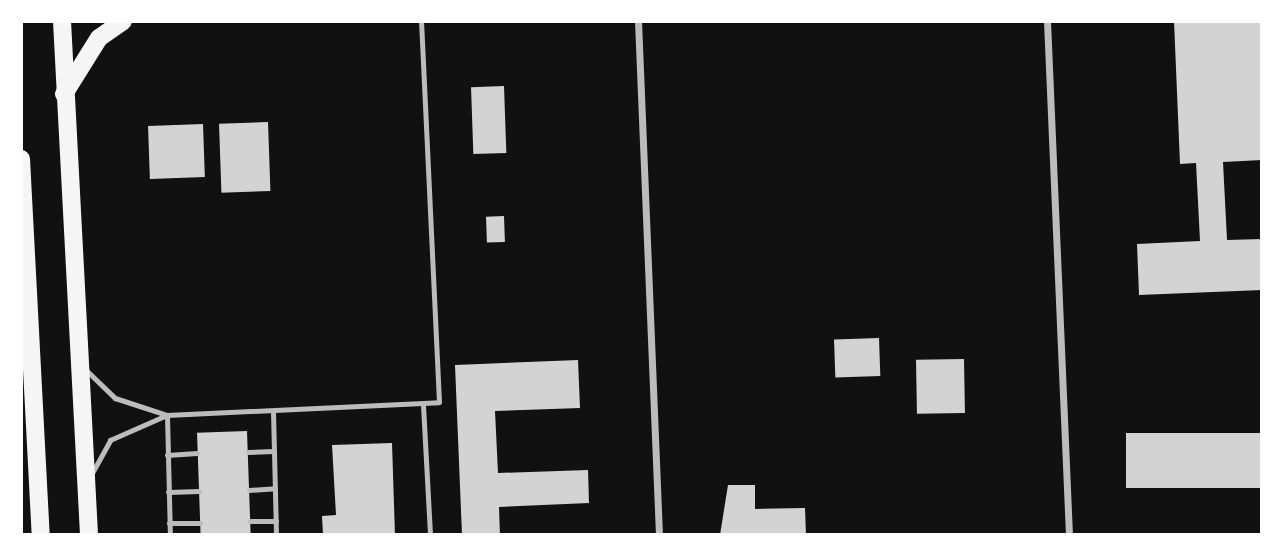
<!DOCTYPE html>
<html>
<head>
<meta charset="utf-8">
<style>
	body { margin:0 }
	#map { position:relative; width:1283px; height:556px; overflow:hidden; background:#111; font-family:"Exo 2",sans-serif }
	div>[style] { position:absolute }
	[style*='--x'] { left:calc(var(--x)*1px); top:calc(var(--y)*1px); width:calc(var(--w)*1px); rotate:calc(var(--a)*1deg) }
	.building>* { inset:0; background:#d3d3d3; transform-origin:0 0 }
	.service>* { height:5px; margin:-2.5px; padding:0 2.5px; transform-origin:2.5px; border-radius:2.5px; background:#bcbcbc }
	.minor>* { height:7px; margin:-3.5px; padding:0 3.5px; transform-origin:3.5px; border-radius:3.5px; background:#bcbcbc }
	.primary>* { height:18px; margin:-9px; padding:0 9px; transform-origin:9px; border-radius:9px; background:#f5f5f5 }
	span { translate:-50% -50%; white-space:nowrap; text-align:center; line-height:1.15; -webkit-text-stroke:7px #fff; paint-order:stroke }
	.frame { position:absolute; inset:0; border:23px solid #fff; pointer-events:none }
</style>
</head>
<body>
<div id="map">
	<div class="building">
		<div style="clip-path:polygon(1174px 21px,1262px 21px,1262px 160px,1223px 162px,1227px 240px,1262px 239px,1262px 290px,1139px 295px,1137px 244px,1200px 241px,1196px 163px,1180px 164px)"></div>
		<div style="left:504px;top:86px;width:67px;height:33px;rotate:88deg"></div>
		<div style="left:268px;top:122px;width:69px;height:49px;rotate:88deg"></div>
		<div style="left:203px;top:124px;width:53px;height:55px;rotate:88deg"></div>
		<div style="left:504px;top:216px;width:26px;height:18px;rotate:88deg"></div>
		<div style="left:879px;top:338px;width:38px;height:45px;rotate:88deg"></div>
		<div style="left:964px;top:359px;width:54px;height:48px;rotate:89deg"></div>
		<div style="clip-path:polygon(578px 360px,580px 408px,495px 411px,498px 473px,588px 470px,589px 503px,499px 507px,500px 535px,462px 535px,455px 365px)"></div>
		<div style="left:247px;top:431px;width:104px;height:50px;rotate:88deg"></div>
		<div style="left:1262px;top:433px;width:55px;height:136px;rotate:90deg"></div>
		<div style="clip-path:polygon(392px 443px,395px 535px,323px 535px,322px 516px,336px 515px,332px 445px)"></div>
		<div style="clip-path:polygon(728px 485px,755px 485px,755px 509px,805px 508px,806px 535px,720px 535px)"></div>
	</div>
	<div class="service">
		<div style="--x:87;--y:371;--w:39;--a:44"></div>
		<div style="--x:115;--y:398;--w:55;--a:18.1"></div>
		<div style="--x:423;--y:405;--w:130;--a:86.9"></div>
		<div style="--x:273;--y:411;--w:124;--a:88.6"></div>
		<div style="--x:167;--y:415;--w:120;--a:88.6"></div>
		<div style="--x:248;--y:452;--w:26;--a:-2"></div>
		<div style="--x:167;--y:455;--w:30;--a:-4"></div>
		<div style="--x:92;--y:473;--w:38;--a:-61"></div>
		<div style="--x:110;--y:440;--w:62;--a:-23.7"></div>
		<div style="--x:167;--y:415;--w:272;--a:-2.7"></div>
		<div style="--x:439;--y:402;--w:381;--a:-92.7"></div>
		<div style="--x:249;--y:490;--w:26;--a:-4"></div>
		<div style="--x:168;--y:492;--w:31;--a:-2"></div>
		<div style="--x:250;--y:521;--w:26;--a:0"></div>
		<div style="--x:169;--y:523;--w:31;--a:0"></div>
	</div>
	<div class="minor">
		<div style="--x:638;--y:21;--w:514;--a:87.66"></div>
		<div style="--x:1047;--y:21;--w:514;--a:87.55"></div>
	</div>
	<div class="primary">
		<div style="--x:62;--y:21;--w:515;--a:86.99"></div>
		<div style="--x:64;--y:94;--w:66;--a:-58"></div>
		<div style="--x:99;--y:38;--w:29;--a:-35"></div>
		<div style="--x:21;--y:159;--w:377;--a:87"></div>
	</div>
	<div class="frame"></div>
</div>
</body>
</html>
